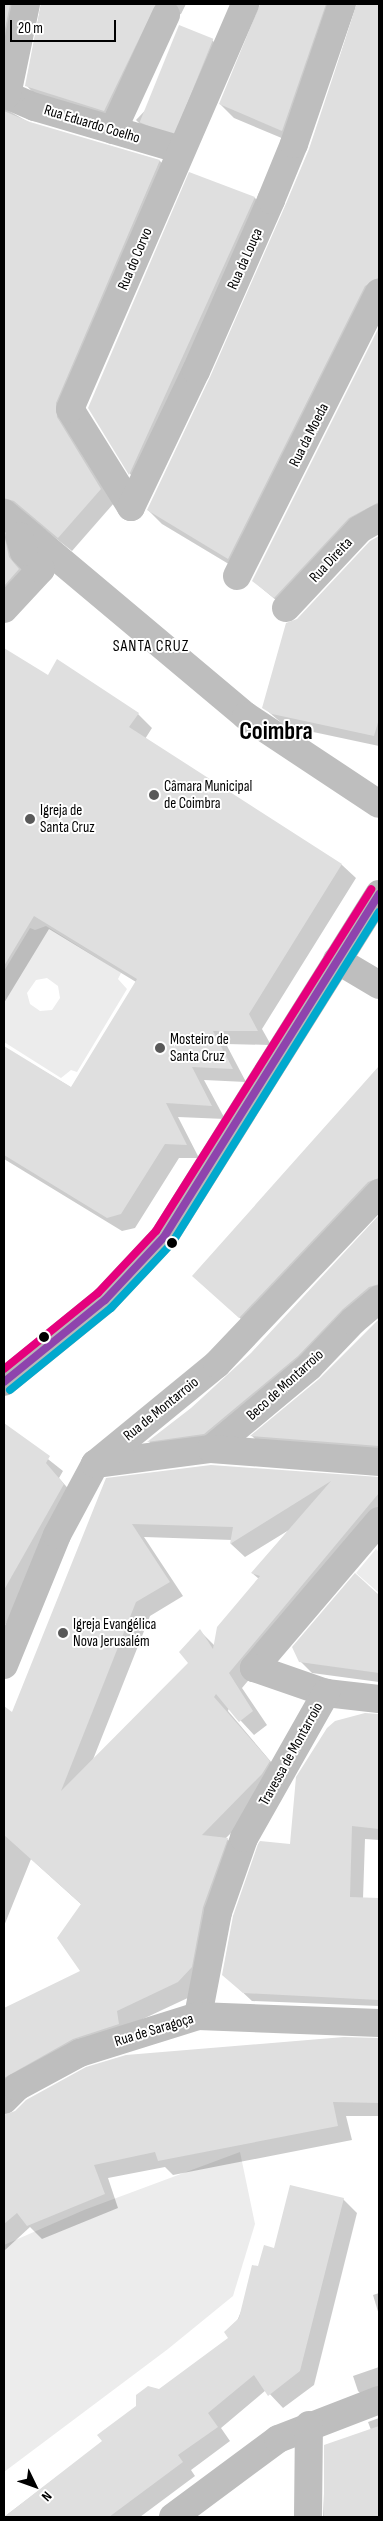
<!DOCTYPE html>
<html>
<head>
<meta charset="utf-8">
<style>
	body { margin:0 }
	#map { position:relative; width:383px; height:2521px; overflow:hidden; background:#fff; font-family:"Sofia Sans Condensed",sans-serif }
	div>[style] { position:absolute }
	[style*='--x'] { left:calc(var(--x)*1px); top:calc(var(--y)*1px); width:calc(var(--w)*1px); rotate:calc(var(--a)*1deg) }
	.green>* { inset:0; background:#ececec }
	.shadow>* { inset:0; background:#0003 }
	.building>* { inset:0; background:#dfdfdf; transform-origin:0 0 }
	.pedestrian>* { height:28px; margin:-14px; padding:0 14px; transform-origin:14px; border-radius:14px; background:#bebebe }
	.minor>* { height:28px; margin:-14px; padding:0 14px; transform-origin:14px; border-radius:14px; background:#bebebe }
	.secondary>* { height:28px; margin:-14px; padding:0 14px; transform-origin:14px; border-radius:14px; background:#b8b8b8 }
	.bus-1>* { height:8px; margin:-4px; padding:0 4px; transform-origin:4px; border-radius:4px; background:#8e44ad }
	.bus-2>* { height:8px; margin:-4px; padding:0 4px; transform-origin:4px; border-radius:4px; background:#00a9ce }
	.bus-3>* { height:8px; margin:-4px; padding:0 4px; transform-origin:4px; border-radius:4px; background:#e5007d }
	.dots>* { width:14px; height:14px; translate:-50% -50%; box-sizing:border-box; border:2px solid #fff; border-radius:50% }
	span { translate:-50% -50%; white-space:nowrap; text-align:center; line-height:1.15; -webkit-text-stroke:4px #fff; paint-order:stroke }
	.street-label { font-size:15px; color:#000 }
	.poi-label { font-size:15px; color:#000 }
	.left { translate:0 -50%; text-align:left }
	.neighbourhood-label { font-size:16px; color:#000; letter-spacing:1px }
	.town-label { font-size:25px; color:#000; font-weight:700 }
	.frame { position:absolute; inset:0; border:5px solid #000; pointer-events:none }
	.north { position:absolute; left:10px; top:2461px; width:50px; height:50px; -webkit-text-stroke:4px #fff; paint-order:stroke; rotate:132deg; font-size:14px; font-weight:700; line-height:20px; text-align:center; color:#000 }
	.north::after { content:''; display:block; margin:auto; width:18px; height:22px; background:#000; clip-path:polygon(50% 0,100% 100%,50% 72%,0 100%) }
	.scale { position:absolute; left:10px; top:20px; width:106px; height:22px; box-sizing:border-box; border:2px solid #000; border-top:0; padding-left:6px; font-size:15px; line-height:18px; white-space:nowrap; color:#000; -webkit-text-stroke:4px #fff; paint-order:stroke }
</style>
</head>
<body>
<div id="map">
	<div class="green">
		<div style="clip-path:polygon(evenodd,46px 926px,121px 973px,118px 979px,127px 989px,77px 1072px,71px 1070px,61px 1078px,4px 1042px,4px 971px,30px 928px,35px 930px,46px 926px,47px 978px,58px 986px,60px 998px,52px 1010px,40px 1011px,30px 1004px,27px 993px,36px 980px,47px 978px)"></div>
		<div style="clip-path:polygon(376px 1549px,379px 1552px,379px 1593px,356px 1573px)"></div>
		<div style="clip-path:polygon(240px 2152px,255px 2224px,233px 2296px,168px 2349px,4px 2472px,4px 2245px,84px 2210px)"></div>
	</div>
	<div class="shadow">
		<div style="clip-path:polygon(4px 4px,39px 4px,4px 102px)"></div>
		<div style="clip-path:polygon(41px 4px,186px 4px,181px 14px,172px 16px,119px 124px,40px 100px,26px 85px)"></div>
		<div style="clip-path:polygon(260px 4px,352px 4px,296px 144px,234px 118px,220px 104px,261px 10px)"></div>
		<div style="clip-path:polygon(357px 4px,379px 4px,379px 300px,242px 572px,162px 524px,148px 510px,211px 378px,310px 150px)"></div>
		<div style="clip-path:polygon(212px 40px,228px 57px,189px 147px,152px 136px,136px 120px)"></div>
		<div style="clip-path:polygon(4px 108px,30px 123px,160px 161px,174px 175px,69px 418px,114px 503px,72px 551px,21px 511px,4px 530px)"></div>
		<div style="clip-path:polygon(190px 174px,255px 198px,270px 213px,145px 488px,130px 474px,89px 408px)"></div>
		<div style="clip-path:polygon(379px 330px,379px 522px,289px 611px,253px 581px)"></div>
		<div style="clip-path:polygon(4px 535px,17px 549px,23px 572px,4px 621px)"></div>
		<div style="clip-path:polygon(368px 545px,379px 556px,379px 746px,285px 726px,263px 707px,298px 620px)"></div>
		<div style="clip-path:polygon(4px 649px,48px 676px,138px 714px,152px 728px,145px 739px,342px 865px,356px 878px,262px 1029px,271px 1045px,226px 1044px,246px 1082px,204px 1080px,225px 1119px,178px 1117px,199px 1158px,179px 1158px,135px 1228px,122px 1231px,4px 1159px,4px 1047px,72px 1088px,136px 982px,49px 929px,4px 1003px)"></div>
		<div style="clip-path:polygon(379px 1068px,379px 1199px,254px 1331px,194px 1276px)"></div>
		<div style="clip-path:polygon(379px 1217px,379px 1304px,219px 1448px,162px 1455px,149px 1442px,192px 1409px,252px 1354px)"></div>
		<div style="clip-path:polygon(379px 1322px,379px 1459px,266px 1450px,252px 1436px,320px 1380px)"></div>
		<div style="clip-path:polygon(10px 1429px,63px 1471px,59px 1478px,78px 1500px,4px 1627px,4px 1436px)"></div>
		<div style="clip-path:polygon(evenodd,379px 1478px,379px 1524px,242px 1688px,267px 1725px,254px 1735px,229px 1708px,228px 1711px,283px 1776px,276px 1788px,226px 1838px,241px 1853px,192px 1996px,130px 2025px,4px 2113px,4px 2010px,82px 1972px,82px 1905px,31px 1859px,4px 1926px,4px 1714px,6px 1710px,12px 1714px,107px 1479px,379px 1478px,289px 1530px,252px 1573px,259px 1579px,215px 1646px,200px 1631px,190px 1663px,92px 1762px,150px 1616px,183px 1596px,144px 1537px,232px 1540px,231px 1544px,245px 1557px,289px 1530px)"></div>
		<div style="clip-path:polygon(379px 1596px,379px 1682px,312px 1673px,300px 1661px)"></div>
		<div style="clip-path:polygon(366px 1714px,379px 1715px,379px 1840px,365px 1839px,363px 1899px,379px 1899px,379px 2006px,252px 2001px,223px 1974px,291px 1846px)"></div>
		<div style="clip-path:polygon(291px 2043px,379px 2047px,379px 2116px,346px 2116px,352px 2140px,173px 2175px,165px 2167px,108px 2178px,118px 2208px,42px 2239px,30px 2227px,4px 2251px,4px 2115px)"></div>
		<div style="clip-path:polygon(343px 2199px,357px 2213px,314px 2385px,283px 2408px,266px 2390px,221px 2428px,230px 2441px,191px 2470px,195px 2476px,140px 2517px,4px 2517px,104px 2441px,159px 2390px,230px 2338px,259px 2268px,275px 2250px)"></div>
		<div style="clip-path:polygon(379px 2293px,379px 2315px,373px 2295px)"></div>
		<div style="clip-path:polygon(379px 2367px,379px 2403px,372px 2405px,358px 2391px,353px 2376px)"></div>
		<div style="clip-path:polygon(379px 2418px,379px 2517px,323px 2517px,326px 2445px,371px 2430px,368px 2422px)"></div>
	</div>
	<div class="building">
		<div style="clip-path:polygon(4px 4px,10px 4px,4px 34px)"></div>
		<div style="clip-path:polygon(41px 4px,156px 4px,104px 111px,25px 86px)"></div>
		<div style="clip-path:polygon(260px 4px,326px 4px,282px 131px,219px 104px)"></div>
		<div style="clip-path:polygon(357px 4px,379px 4px,379px 278px,365px 286px,228px 559px,147px 510px,210px 377px,285px 206px,309px 149px)"></div>
		<div style="left:179px;top:25px;width:37px;height:105px;rotate:22deg"></div>
		<div style="clip-path:polygon(4px 111px,30px 122px,160px 160px,56px 403px,57px 417px,101px 489px,58px 538px,14px 501px,4px 498px)"></div>
		<div style="clip-path:polygon(189px 172px,255px 197px,129px 475px,88px 408px)"></div>
		<div style="clip-path:polygon(379px 327px,379px 502px,349px 518px,274px 598px,252px 581px)"></div>
		<div style="clip-path:polygon(4px 534px,9px 557px,19px 569px,4px 586px)"></div>
		<div style="clip-path:polygon(379px 536px,379px 719px,374px 736px,272px 714px,262px 708px,286px 623px,297px 619px,370px 541px)"></div>
		<div style="clip-path:polygon(4px 648px,48px 675px,57px 659px,139px 713px,129px 727px,342px 864px,249px 1014px,258px 1031px,213px 1031px,233px 1069px,192px 1067px,212px 1106px,166px 1103px,187px 1145px,165px 1144px,121px 1214px,107px 1218px,4px 1155px,4px 1046px,71px 1087px,137px 979px,34px 916px,4px 966px)"></div>
		<div style="clip-path:polygon(379px 1066px,379px 1178px,368px 1182px,239px 1318px,192px 1276px)"></div>
		<div style="clip-path:polygon(379px 1215px,379px 1284px,369px 1287px,343px 1309px,298px 1356px,204px 1434px,147px 1442px,191px 1408px,251px 1353px)"></div>
		<div style="clip-path:polygon(379px 1319px,379px 1446px,250px 1436px,319px 1379px)"></div>
		<div style="clip-path:polygon(4px 1423px,50px 1456px,46px 1463px,64px 1484px,4px 1590px)"></div>
		<div style="clip-path:polygon(evenodd,211px 1465px,379px 1477px,379px 1493px,229px 1673px,253px 1711px,239px 1722px,216px 1694px,214px 1697px,270px 1761px,262px 1774px,202px 1835px,228px 1838px,203px 1907px,192px 1967px,178px 1982px,117px 2011px,119px 2024px,73px 2039px,4px 2078px,4px 2008px,80px 1971px,57px 1938px,81px 1904px,4px 1835px,4px 1706px,12px 1712px,106px 1478px,211px 1465px,331px 1481px,251px 1573px,260px 1576px,217px 1627px,213px 1649px,200px 1629px,179px 1652px,188px 1663px,61px 1791px,136px 1602px,170px 1582px,132px 1524px,233px 1527px,230px 1544px,331px 1481px)"></div>
		<div style="clip-path:polygon(355px 1573px,379px 1595px,379px 1673px,299px 1662px,292px 1647px)"></div>
		<div style="clip-path:polygon(365px 1713px,379px 1714px,379px 1829px,352px 1826px,350px 1897px,379px 1898px,379px 2000px,243px 1993px,222px 1975px,233px 1916px,258px 1844px,260px 1841px,290px 1844px,296px 1777px,327px 1728px,335px 1721px)"></div>
		<div style="clip-path:polygon(344px 2037px,379px 2038px,379px 2103px,333px 2102px,338px 2126px,158px 2161px,155px 2152px,94px 2165px,105px 2194px,27px 2226px,17px 2213px,4px 2224px,4px 2115px,15px 2111px,26px 2100px,86px 2067px,126px 2055px)"></div>
		<div style="clip-path:polygon(290px 2185px,344px 2198px,300px 2371px,268px 2396px,254px 2375px,208px 2413px,218px 2427px,178px 2455px,183px 2462px,109px 2517px,4px 2517px,102px 2441px,97px 2435px,136px 2406px,136px 2395px,148px 2386px,159px 2389px,228px 2338px,224px 2332px,239px 2318px,252px 2265px,258px 2266px,264px 2245px,274px 2248px)"></div>
		<div style="clip-path:polygon(379px 2426px,379px 2517px,324px 2517px,324px 2445px)"></div>
	</div>
	<div class="pedestrian">
		<div style="--x:4;--y:94;--w:34;--a:23"></div>
		<div style="--x:35;--y:107;--w:152;--a:16.4"></div>
		<div style="--x:7;--y:95;--w:93;--a:-78.2"></div>
		<div style="--x:113;--y:130;--w:127;--a:-65.3"></div>
		<div style="--x:131;--y:507;--w:115;--a:-121.9"></div>
		<div style="--x:70;--y:409;--w:441;--a:-66.6"></div>
		<div style="--x:131;--y:507;--w:151;--a:-64.5"></div>
		<div style="--x:196;--y:371;--w:187;--a:-66.3"></div>
		<div style="--x:271;--y:200;--w:61;--a:-67.7"></div>
		<div style="--x:294;--y:144;--w:148;--a:-71.1"></div>
		<div style="--x:4;--y:513;--w:316;--a:40"></div>
		<div style="--x:246;--y:716;--w:159;--a:33.5"></div>
		<div style="--x:237;--y:576;--w:317;--a:-63.4"></div>
		<div style="--x:286;--y:608;--w:108;--a:-46.9"></div>
		<div style="--x:360;--y:529;--w:22;--a:-30"></div>
		<div style="--x:4;--y:609;--w:54;--a:-47.2"></div>
		<div style="--x:41;--y:569;--w:24;--a:-135"></div>
		<div style="--x:24;--y:552;--w:17;--a:-107"></div>
		<div style="--x:211;--y:1449;--w:128;--a:-39.9"></div>
		<div style="--x:309;--y:1367;--w:64;--a:-46.3"></div>
		<div style="--x:353;--y:1321;--w:34;--a:-40"></div>
	</div>
	<div class="minor">
		<div style="--x:337;--y:960;--w:49;--a:30.8"></div>
		<div style="--x:95;--y:1464;--w:117;--a:-7.4"></div>
		<div style="--x:211;--y:1449;--w:169;--a:4.4"></div>
		<div style="--x:379;--y:1521;--w:193;--a:130.4"></div>
		<div style="--x:254;--y:1668;--w:76;--a:19.1"></div>
		<div style="--x:326;--y:1693;--w:53;--a:6.5"></div>
		<div style="--x:4;--y:1665;--w:140;--a:-67.8"></div>
		<div style="--x:57;--y:1535;--w:81;--a:-61.8"></div>
		<div style="--x:95;--y:1464;--w:158;--a:-39.3"></div>
		<div style="--x:217;--y:1364;--w:236;--a:-46.5"></div>
		<div style="--x:198;--y:2016;--w:106;--a:-79.1"></div>
		<div style="--x:218;--y:1912;--w:78;--a:-70.6"></div>
		<div style="--x:244;--y:1838;--w:167;--a:-60.5"></div>
		<div style="--x:4;--y:2100;--w:18;--a:-45"></div>
		<div style="--x:17;--y:2087;--w:72;--a:-28.4"></div>
		<div style="--x:80;--y:2053;--w:124;--a:-17.4"></div>
		<div style="--x:198;--y:2016;--w:181;--a:2.2"></div>
		<div style="--x:173;--y:2517;--w:131;--a:-36.6"></div>
		<div style="--x:278;--y:2439;--w:108;--a:-21.1"></div>
		<div style="--x:308;--y:2517;--w:92;--a:-89.4"></div>
	</div>
	<div class="secondary">
		<div style="--x:4;--y:1382;--w:130;--a:-39.1"></div>
		<div style="--x:105;--y:1300;--w:86;--a:-46.9"></div>
		<div style="--x:164;--y:1237;--w:405;--a:-57.9"></div>
	</div>
	<div class="bus-1">
		<div style="--x:4;--y:1382;--w:130;--a:-39.1"></div>
		<div style="--x:105;--y:1300;--w:86;--a:-46.9"></div>
		<div style="--x:164;--y:1237;--w:405;--a:-57.9"></div>
	</div>
	<div class="bus-2">
		<div style="--x:10;--y:1390;--w:130;--a:-39.1"></div>
		<div style="--x:111;--y:1308;--w:89;--a:-46.8"></div>
		<div style="--x:172;--y:1243;--w:390;--a:-58"></div>
	</div>
	<div class="bus-3">
		<div style="--x:4;--y:1369;--w:121;--a:-39"></div>
		<div style="--x:98;--y:1293;--w:85;--a:-46.9"></div>
		<div style="--x:156;--y:1231;--w:404;--a:-57.8"></div>
	</div>
	<div class="dots">
		<div style="left:154px;top:795px;background:#595959"></div>
		<div style="left:30px;top:819px;background:#595959"></div>
		<div style="left:160px;top:1048px;background:#595959"></div>
		<div style="left:172px;top:1243px;background:#000"></div>
		<div style="left:44px;top:1337px;background:#000"></div>
		<div style="left:63px;top:1633px;background:#595959"></div>
	</div>
	<div class="street-label">
		<span style="left:92px;top:124px;rotate:17deg">Rua Eduardo Coelho</span>
		<span style="left:135px;top:259px;rotate:-67deg">Rua do Corvo</span>
		<span style="left:245px;top:259px;rotate:-66deg">Rua da Louça</span>
		<span style="left:309px;top:435px;rotate:-63deg">Rua da Moeda</span>
		<span style="left:331px;top:560px;rotate:-47deg">Rua Direita</span>
		<span style="left:285px;top:1385px;rotate:-42deg">Beco de Montarroio</span>
		<span style="left:161px;top:1409px;rotate:-39deg">Rua de Montarroio</span>
		<span style="left:291px;top:1754px;rotate:-61deg">Travessa de Montarroio</span>
		<span style="left:154px;top:2030px;rotate:-17deg">Rua de Saragoça</span>
	</div>
	<div class="poi-label">
		<span class="left" style="left:164px;top:795px">Câmara Municipal<br>de Coimbra</span>
		<span class="left" style="left:40px;top:819px">Igreja de<br>Santa Cruz</span>
		<span class="left" style="left:170px;top:1048px">Mosteiro de<br>Santa Cruz</span>
		<span class="left" style="left:73px;top:1633px">Igreja Evangélica<br>Nova Jerusalém</span>
	</div>
	<div class="neighbourhood-label">
		<span style="left:151px;top:647px">SANTA CRUZ</span>
	</div>
	<div class="town-label">
		<span style="left:276px;top:732px">Coimbra</span>
	</div>
	<div class="frame"></div>
	<div class="north">N</div>
	<div class="scale">20 m</div>
</div>
</body>
</html>
